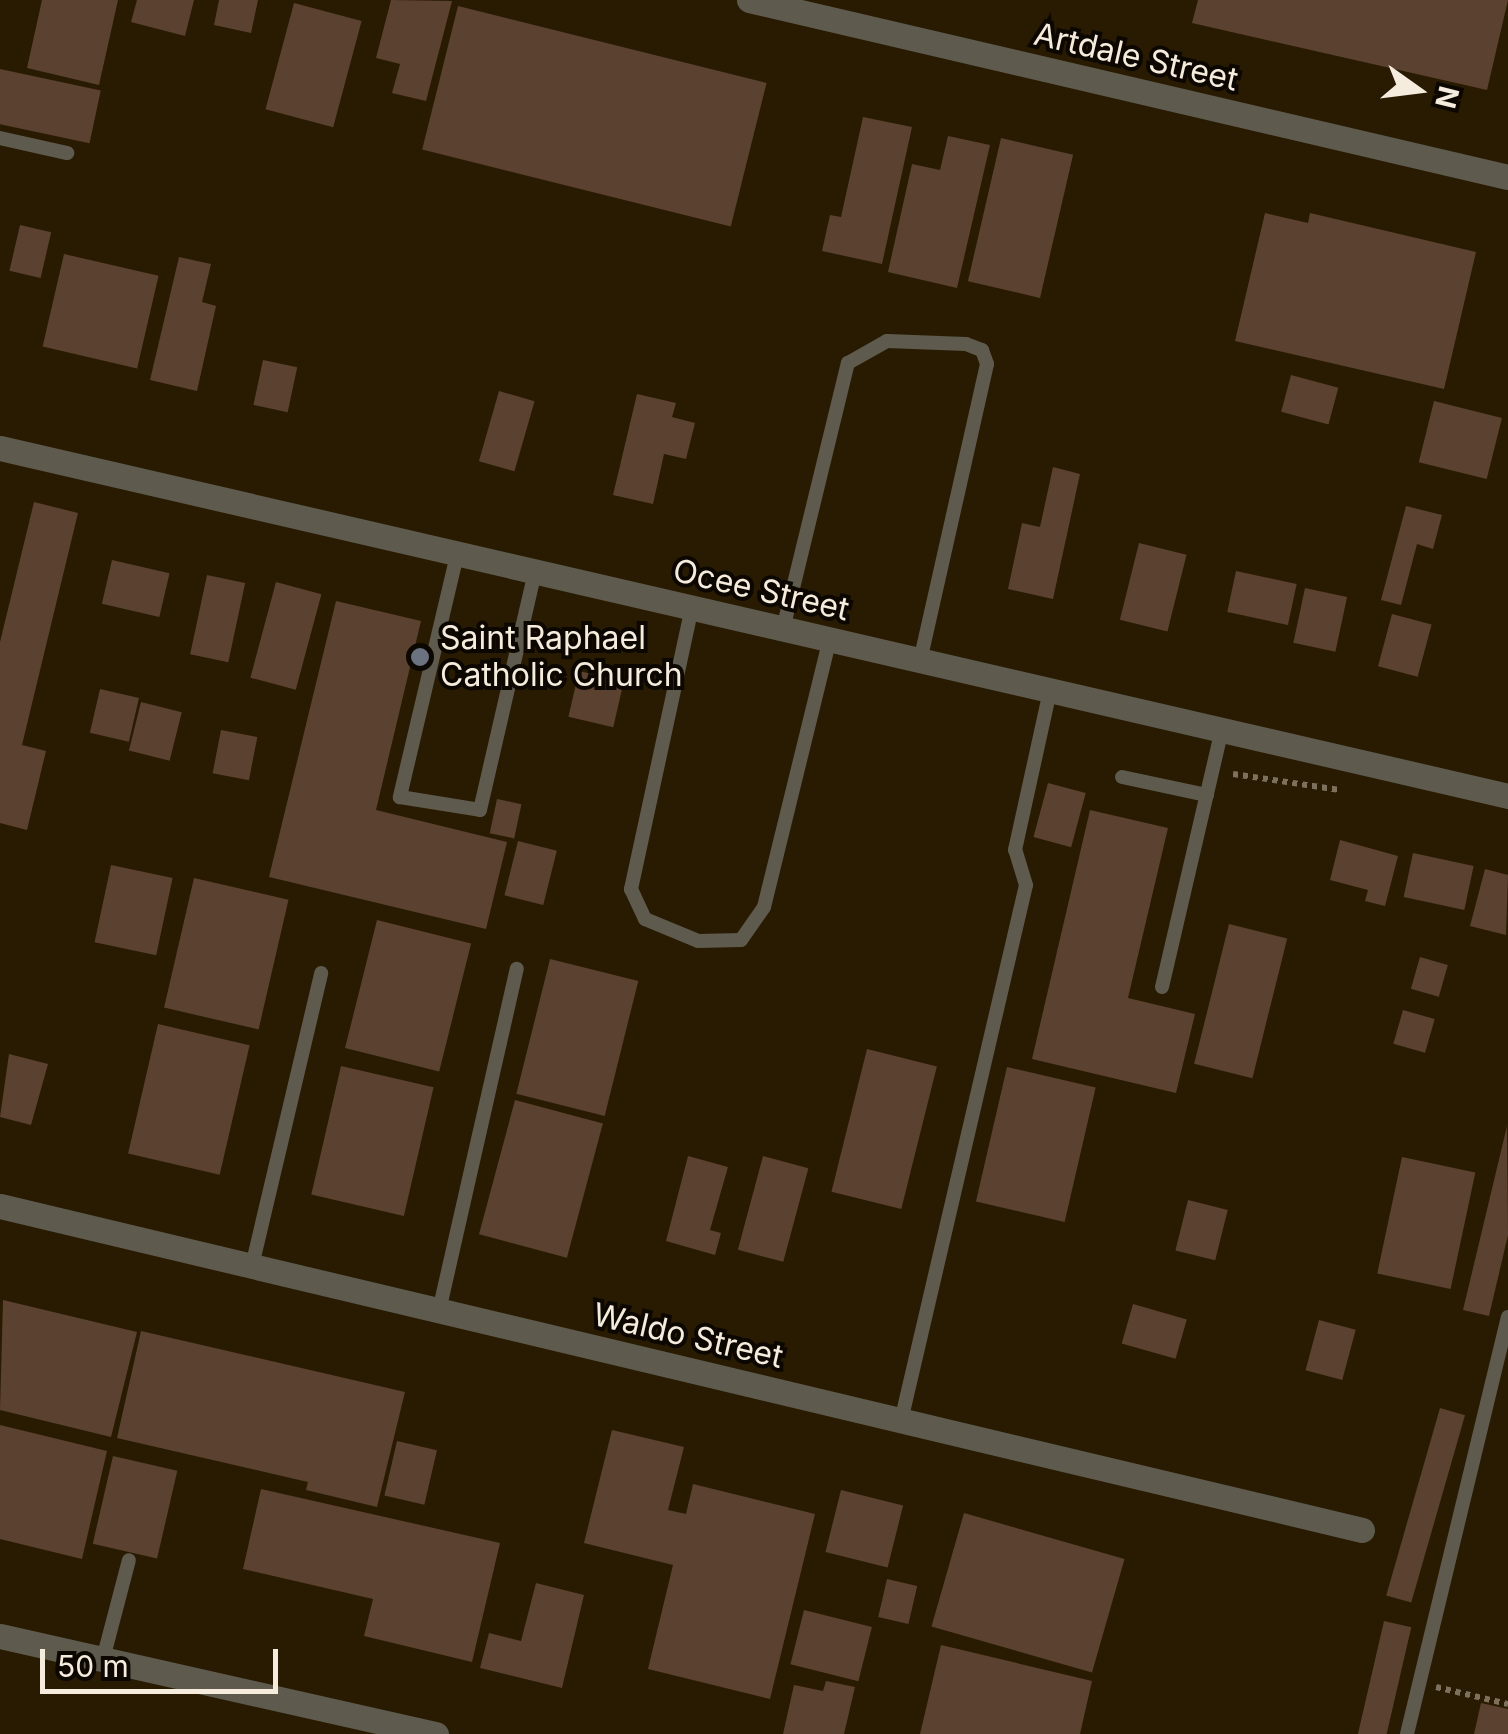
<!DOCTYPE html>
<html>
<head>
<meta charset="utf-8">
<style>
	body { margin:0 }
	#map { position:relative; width:1508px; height:1734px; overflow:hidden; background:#291b02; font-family:Inter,sans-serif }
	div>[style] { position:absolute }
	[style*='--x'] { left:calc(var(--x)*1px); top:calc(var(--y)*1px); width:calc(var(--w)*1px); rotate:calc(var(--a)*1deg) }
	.building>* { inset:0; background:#5b4130; transform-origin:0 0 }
	.path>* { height:6px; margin-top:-3px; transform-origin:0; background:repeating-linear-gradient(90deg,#7d715d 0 5px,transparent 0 10px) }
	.service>* { height:14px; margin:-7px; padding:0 7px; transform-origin:7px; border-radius:7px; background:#5e5b4e }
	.minor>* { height:25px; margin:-12.5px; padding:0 12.5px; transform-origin:12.5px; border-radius:12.5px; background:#5e5b4e }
	.dots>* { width:28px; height:28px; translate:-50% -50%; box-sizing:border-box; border:5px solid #0c0701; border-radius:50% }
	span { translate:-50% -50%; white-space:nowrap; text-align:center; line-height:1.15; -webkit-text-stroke:8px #0c0701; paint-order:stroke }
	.street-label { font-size:32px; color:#f5ecdd }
	.poi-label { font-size:32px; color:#f5ecdd }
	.left { translate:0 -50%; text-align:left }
	.north { position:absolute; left:1368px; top:40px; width:100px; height:100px; -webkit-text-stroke:8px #0c0701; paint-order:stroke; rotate:104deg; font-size:28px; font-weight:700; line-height:40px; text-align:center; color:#f5ecdd }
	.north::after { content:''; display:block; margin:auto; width:35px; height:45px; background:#f5ecdd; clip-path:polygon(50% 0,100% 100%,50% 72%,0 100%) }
	.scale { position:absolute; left:40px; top:1649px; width:238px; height:45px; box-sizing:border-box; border:5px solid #f5ecdd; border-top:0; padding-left:12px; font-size:30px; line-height:35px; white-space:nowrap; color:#f5ecdd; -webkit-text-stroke:8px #0c0701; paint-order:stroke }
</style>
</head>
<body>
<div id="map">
	<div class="building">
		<div style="clip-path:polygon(42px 0,118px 0,99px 85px,27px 68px)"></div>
		<div style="clip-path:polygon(137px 0,194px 0,185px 36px,131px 22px)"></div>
		<div style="clip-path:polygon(219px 0,258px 0,251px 33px,214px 25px)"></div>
		<div style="clip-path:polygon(391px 0,452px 1px,426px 101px,392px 93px,400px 64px,376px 58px)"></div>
		<div style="clip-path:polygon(1198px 0,1508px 0,1487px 90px,1192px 23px)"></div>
		<div style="left:294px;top:3px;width:70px;height:110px;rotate:15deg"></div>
		<div style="left:458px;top:6px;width:318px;height:148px;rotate:14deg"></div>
		<div style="left:0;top:69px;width:103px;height:54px;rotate:12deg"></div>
		<div style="clip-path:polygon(863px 117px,912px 127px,882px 264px,822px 251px,830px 215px,841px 217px)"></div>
		<div style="clip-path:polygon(948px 136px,990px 145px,957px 288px,888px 272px,912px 164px,940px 170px)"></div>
		<div style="left:1001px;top:138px;width:74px;height:147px;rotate:13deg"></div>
		<div style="clip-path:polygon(1265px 213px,1308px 223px,1310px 213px,1476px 252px,1444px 389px,1235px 341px)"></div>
		<div style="left:20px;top:225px;width:32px;height:47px;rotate:13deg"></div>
		<div style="left:64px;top:254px;width:97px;height:95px;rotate:13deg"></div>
		<div style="clip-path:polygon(179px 257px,211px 264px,202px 302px,216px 306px,197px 391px,150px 380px)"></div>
		<div style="left:263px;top:360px;width:35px;height:46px;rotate:12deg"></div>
		<div style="left:1291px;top:375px;width:49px;height:38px;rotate:15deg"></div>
		<div style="left:499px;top:391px;width:37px;height:73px;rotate:16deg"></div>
		<div style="clip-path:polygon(637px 394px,676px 403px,672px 417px,695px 423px,686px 459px,664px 454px,653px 504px,613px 495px)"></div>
		<div style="left:1434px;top:401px;width:70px;height:63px;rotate:14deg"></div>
		<div style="clip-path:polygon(1053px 467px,1080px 474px,1053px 599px,1008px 589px,1022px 523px,1040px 527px)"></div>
		<div style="clip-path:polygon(34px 502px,78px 513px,22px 745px,46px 751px,27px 830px,0 823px,0 642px)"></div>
		<div style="clip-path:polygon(1406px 506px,1442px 515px,1433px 549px,1417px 544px,1401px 605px,1381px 600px)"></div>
		<div style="left:1139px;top:543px;width:49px;height:79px;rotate:14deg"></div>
		<div style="left:112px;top:560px;width:59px;height:45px;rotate:13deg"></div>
		<div style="left:1236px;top:571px;width:62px;height:42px;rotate:12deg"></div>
		<div style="left:207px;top:575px;width:39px;height:81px;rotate:12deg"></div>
		<div style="left:276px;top:582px;width:47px;height:99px;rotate:15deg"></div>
		<div style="left:1305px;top:588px;width:43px;height:56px;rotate:12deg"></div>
		<div style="clip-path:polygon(336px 601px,421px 621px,376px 810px,507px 842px,486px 929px,269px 877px)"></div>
		<div style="left:1392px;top:614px;width:41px;height:54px;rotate:15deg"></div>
		<div style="left:579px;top:671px;width:46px;height:47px;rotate:13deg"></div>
		<div style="left:100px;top:689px;width:40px;height:45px;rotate:13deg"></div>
		<div style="left:141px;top:702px;width:42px;height:50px;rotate:14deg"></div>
		<div style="left:221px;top:730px;width:37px;height:44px;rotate:11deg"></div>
		<div style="left:1048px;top:783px;width:39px;height:56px;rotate:15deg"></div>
		<div style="left:497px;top:799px;width:25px;height:35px;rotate:12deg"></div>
		<div style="clip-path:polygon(1090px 810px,1168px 828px,1128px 998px,1195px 1014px,1176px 1093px,1032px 1059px)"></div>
		<div style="clip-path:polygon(1340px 840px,1398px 856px,1385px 906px,1365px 901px,1368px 890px,1330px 880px)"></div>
		<div style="left:518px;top:841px;width:40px;height:56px;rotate:14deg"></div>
		<div style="left:1413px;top:853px;width:62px;height:45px;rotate:12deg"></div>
		<div style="left:111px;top:865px;width:63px;height:79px;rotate:12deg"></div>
		<div style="clip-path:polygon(1485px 869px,1508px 875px,1506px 935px,1470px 926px)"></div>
		<div style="left:194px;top:878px;width:97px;height:133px;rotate:13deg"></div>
		<div style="left:377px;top:920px;width:97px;height:132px;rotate:14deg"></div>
		<div style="left:1229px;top:924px;width:60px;height:144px;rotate:14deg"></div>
		<div style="left:1420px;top:957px;width:29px;height:33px;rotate:16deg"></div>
		<div style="left:550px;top:959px;width:91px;height:139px;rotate:14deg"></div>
		<div style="left:1403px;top:1010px;width:33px;height:35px;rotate:16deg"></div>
		<div style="left:158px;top:1024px;width:94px;height:133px;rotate:13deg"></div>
		<div style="left:867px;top:1049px;width:72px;height:147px;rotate:14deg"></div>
		<div style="clip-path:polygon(9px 1054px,48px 1064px,31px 1125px,0 1117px)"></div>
		<div style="left:341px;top:1066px;width:95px;height:132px;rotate:13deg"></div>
		<div style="left:1007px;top:1067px;width:91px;height:138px;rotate:13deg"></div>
		<div style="left:515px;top:1100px;width:91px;height:139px;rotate:15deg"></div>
		<div style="clip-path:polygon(1507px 1126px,1508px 1235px,1489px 1316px,1463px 1310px)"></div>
		<div style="clip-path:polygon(688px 1156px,728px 1167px,710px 1230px,721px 1233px,715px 1255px,666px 1241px)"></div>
		<div style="left:763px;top:1156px;width:47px;height:97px;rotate:15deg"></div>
		<div style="left:1402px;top:1157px;width:75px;height:119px;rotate:12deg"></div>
		<div style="left:1188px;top:1200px;width:41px;height:52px;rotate:14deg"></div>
		<div style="clip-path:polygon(3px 1300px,137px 1332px,111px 1437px,0 1410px)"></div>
		<div style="left:1133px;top:1304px;width:56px;height:41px;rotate:16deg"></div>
		<div style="left:1319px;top:1320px;width:38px;height:52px;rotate:15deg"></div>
		<div style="clip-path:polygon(141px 1331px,405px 1392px,377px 1507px,306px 1490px,308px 1482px,117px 1438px)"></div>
		<div style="left:1440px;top:1408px;width:26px;height:195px;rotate:16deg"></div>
		<div style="clip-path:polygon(0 1425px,107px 1451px,82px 1559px,0 1539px)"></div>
		<div style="clip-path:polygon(612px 1430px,684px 1447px,668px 1510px,686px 1514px,693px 1484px,815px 1514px,770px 1699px,648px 1669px,673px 1565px,584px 1543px)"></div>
		<div style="left:397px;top:1441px;width:41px;height:56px;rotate:13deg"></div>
		<div style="left:113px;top:1456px;width:66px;height:90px;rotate:13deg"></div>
		<div style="clip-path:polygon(261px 1489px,500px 1543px,472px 1662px,364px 1636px,373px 1599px,243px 1569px)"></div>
		<div style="left:841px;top:1490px;width:64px;height:64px;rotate:14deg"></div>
		<div style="left:964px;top:1513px;width:167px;height:118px;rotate:16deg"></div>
		<div style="left:887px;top:1579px;width:31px;height:39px;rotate:13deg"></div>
		<div style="clip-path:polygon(536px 1583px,584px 1595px,562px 1688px,480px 1668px,489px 1633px,521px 1641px)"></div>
		<div style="left:804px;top:1610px;width:70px;height:56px;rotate:14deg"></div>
		<div style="left:1384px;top:1621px;width:28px;height:116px;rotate:13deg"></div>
		<div style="clip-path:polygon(941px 1645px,1092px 1681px,1080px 1734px,920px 1734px)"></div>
		<div style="clip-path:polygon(826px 1681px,855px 1687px,844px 1734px,783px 1734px,794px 1685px,823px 1691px)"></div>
		<div style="clip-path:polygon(1481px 1703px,1508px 1709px,1508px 1734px,1474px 1734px)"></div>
	</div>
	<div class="path">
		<div style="--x:1233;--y:774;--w:108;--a:8.5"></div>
		<div style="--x:1436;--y:1687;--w:74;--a:13.3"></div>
	</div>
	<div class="service">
		<div style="--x:0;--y:138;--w:69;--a:12.6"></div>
		<div style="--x:457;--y:555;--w:249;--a:103.3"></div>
		<div style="--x:400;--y:797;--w:81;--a:9.2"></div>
		<div style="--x:480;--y:810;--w:244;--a:-77"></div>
		<div style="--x:692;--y:607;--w:289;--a:102.2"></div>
		<div style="--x:631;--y:889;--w:33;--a:65"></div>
		<div style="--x:645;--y:919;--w:57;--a:22.5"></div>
		<div style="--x:698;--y:941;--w:43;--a:-1.3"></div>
		<div style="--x:741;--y:940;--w:40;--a:-55.1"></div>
		<div style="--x:764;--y:907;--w:276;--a:-76.2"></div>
		<div style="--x:783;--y:629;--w:274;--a:-76.3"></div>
		<div style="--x:848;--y:363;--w:45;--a:-29.4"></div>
		<div style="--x:887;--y:341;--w:79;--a:2.2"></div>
		<div style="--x:966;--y:344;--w:17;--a:21"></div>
		<div style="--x:982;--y:350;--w:15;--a:70"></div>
		<div style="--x:987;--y:364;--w:304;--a:102.7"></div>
		<div style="--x:1122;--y:777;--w:87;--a:12"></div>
		<div style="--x:1162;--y:987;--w:264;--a:-76.9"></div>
		<div style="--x:252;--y:1266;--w:301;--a:-76.7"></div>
		<div style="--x:439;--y:1311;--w:351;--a:-77.2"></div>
		<div style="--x:901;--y:1421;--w:550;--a:-76.87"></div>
		<div style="--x:1026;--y:885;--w:37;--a:-107"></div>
		<div style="--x:1015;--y:850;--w:163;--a:-77.6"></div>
		<div style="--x:103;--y:1659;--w:102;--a:-75.3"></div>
		<div style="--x:1407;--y:1734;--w:429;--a:-76.4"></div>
	</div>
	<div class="minor">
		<div style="--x:749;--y:0;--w:779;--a:13.13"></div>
		<div style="--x:0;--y:448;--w:1548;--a:12.99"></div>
		<div style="--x:0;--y:1206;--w:1400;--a:13.38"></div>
		<div style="--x:0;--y:1636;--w:447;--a:12.7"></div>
	</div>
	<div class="dots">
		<div style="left:420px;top:657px;background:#6b7280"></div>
	</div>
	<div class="street-label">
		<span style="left:1136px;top:57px;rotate:13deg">Artdale Street</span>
		<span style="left:761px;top:590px;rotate:13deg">Ocee Street</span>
		<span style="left:688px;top:1336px;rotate:13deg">Waldo Street</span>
	</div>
	<div class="poi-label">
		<span class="left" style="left:440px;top:657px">Saint Raphael<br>Catholic Church</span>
	</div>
	<div class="north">N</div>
	<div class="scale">50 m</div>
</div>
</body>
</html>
